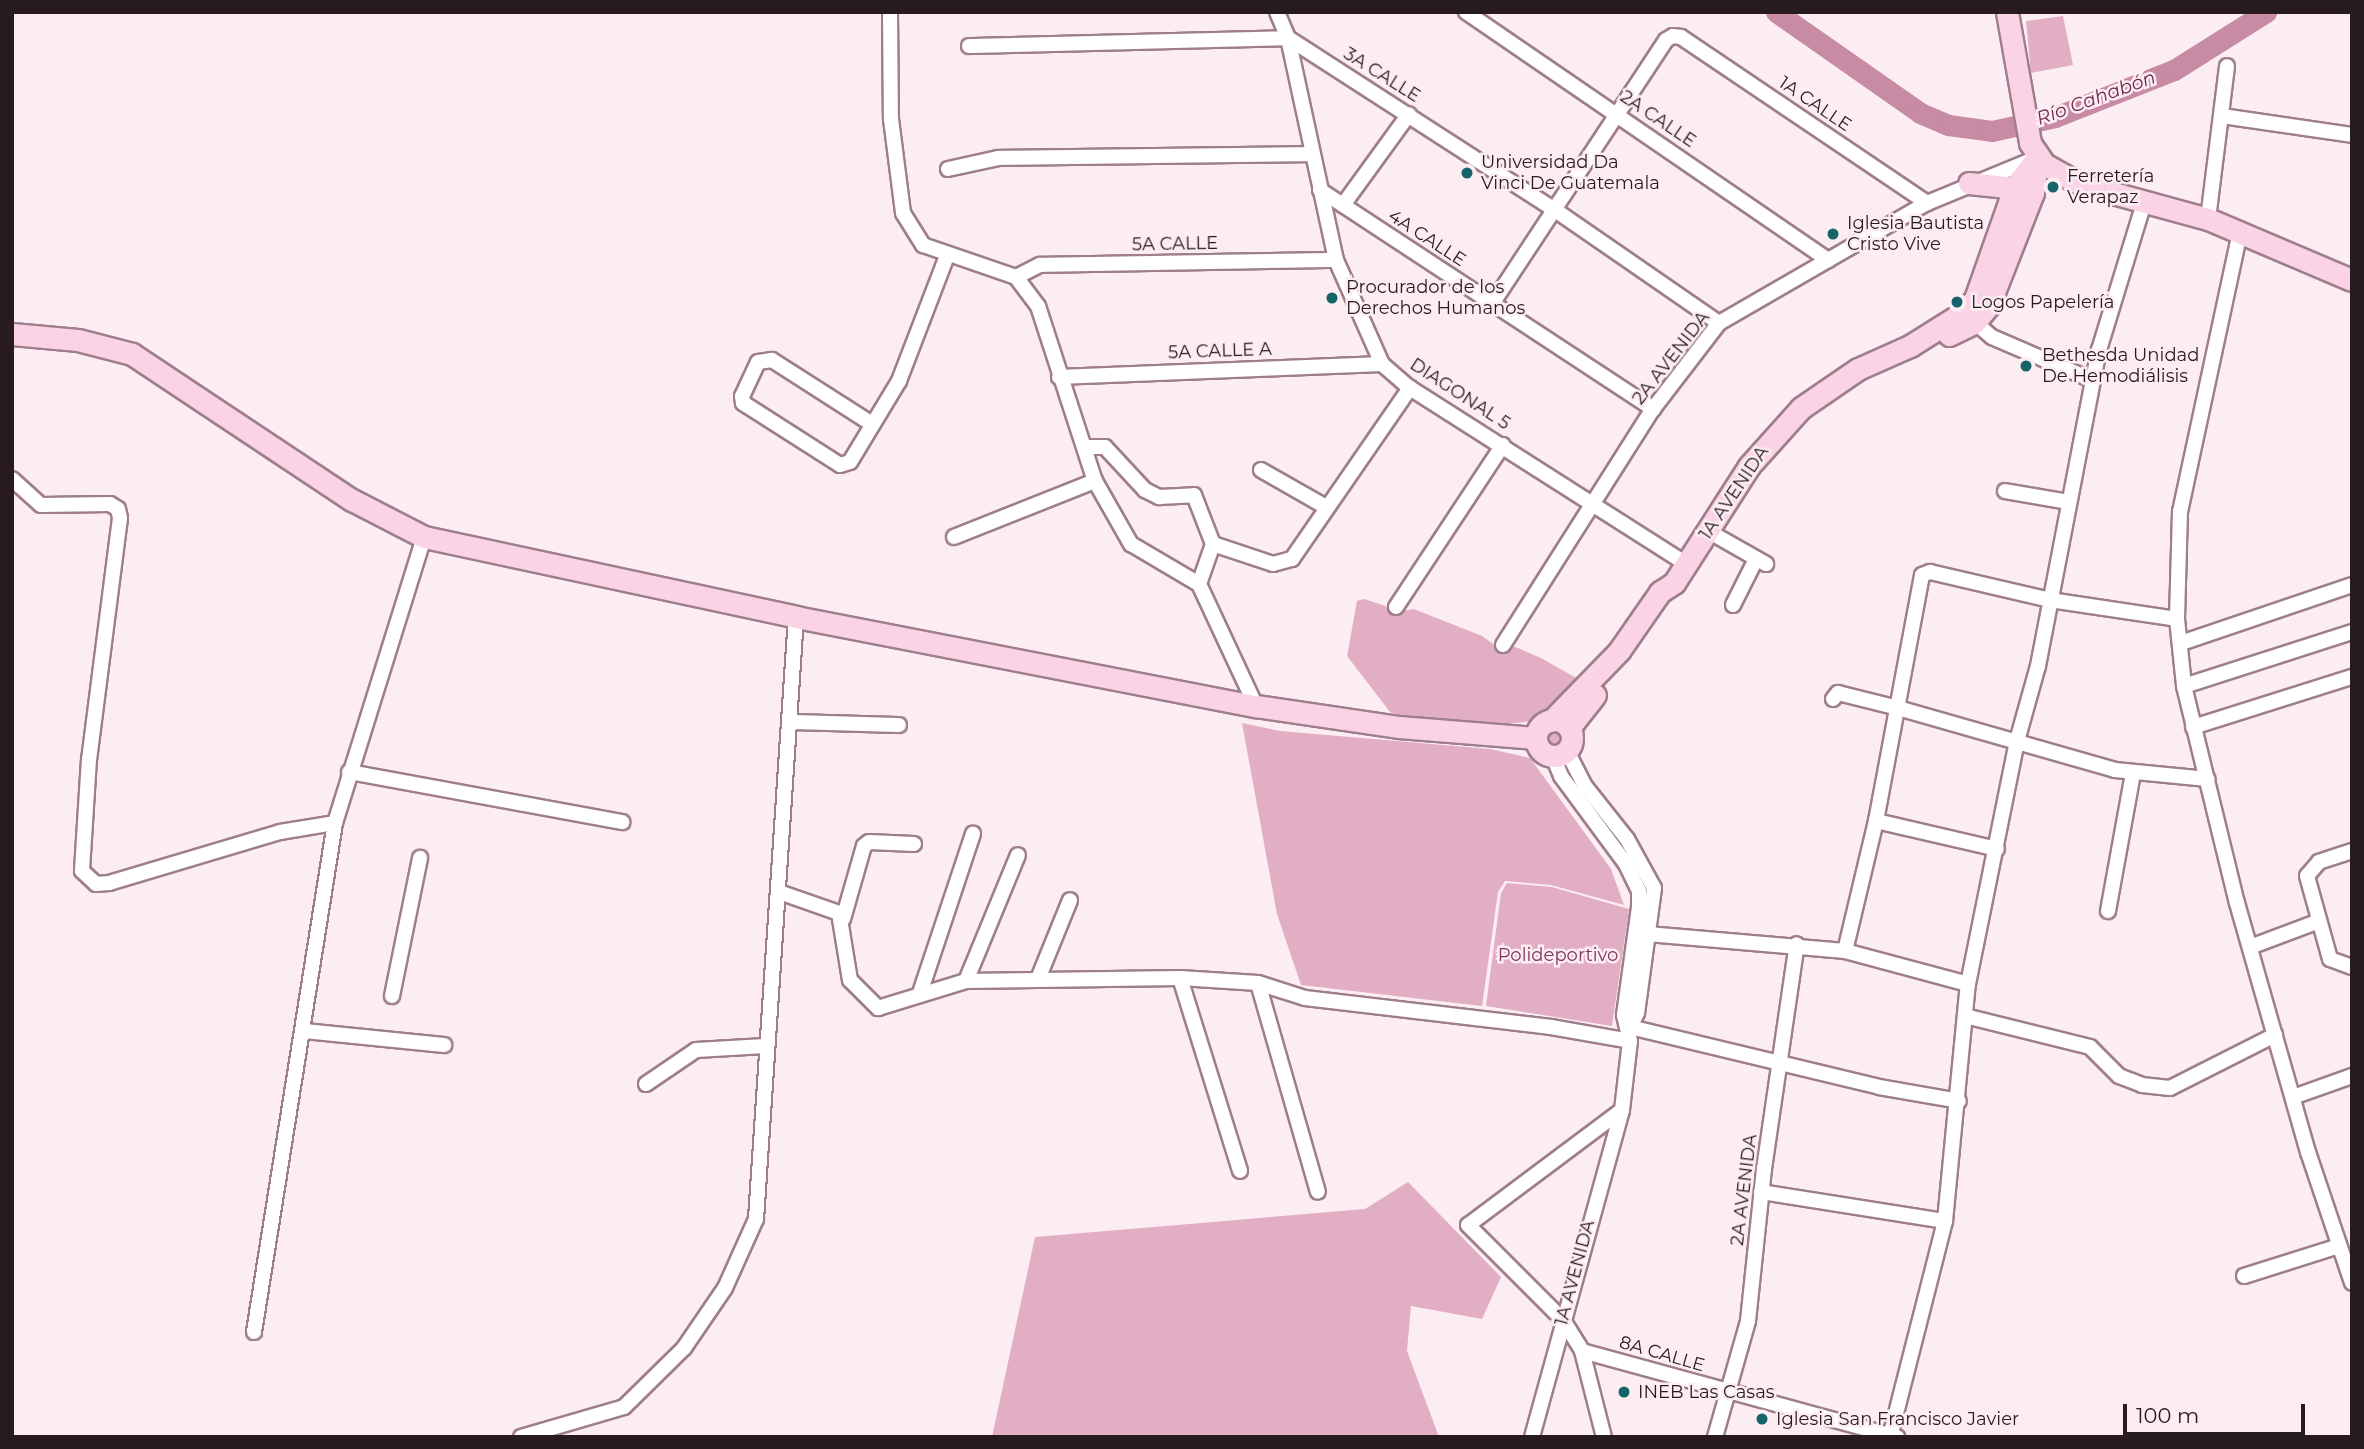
<!DOCTYPE html>
<html>
<head>
<meta charset="utf-8">
<style>
	body { margin:0 }
	#map { position:relative; width:2364px; height:1449px; overflow:hidden; background:#fcedf3; font-family:Montserrat,sans-serif }
	div>[style] { position:absolute }
	[style*='--x'] { left:calc(var(--x)*1px); top:calc(var(--y)*1px); width:calc(var(--w)*1px); rotate:calc(var(--a)*1deg) }
	.green>* { inset:0; background:#e2aec3 }
	.round { border-radius:50% }
	.river>* { height:21px; margin:-10.5px; padding:0 10.5px; transform-origin:10.5px; border-radius:10.5px; background:#c78ba4 }
	.roads { filter:drop-shadow(2px 0 #9f7e8b) drop-shadow(-2px 0 #9f7e8b) drop-shadow(0 2px #9f7e8b) drop-shadow(0 -2px #9f7e8b) }
	.street>* { height:14px; margin:-7px; padding:0 7px; transform-origin:7px; border-radius:7px; background:#fff }
	.secondary>* { height:21px; margin:-10.5px; padding:0 10.5px; transform-origin:10.5px; border-radius:10.5px; background:#fad4e6 }
	.secondary>.ring { margin:-10.5px; padding:0; box-sizing:content-box; background:none; border:21px solid #fad4e6; border-radius:50% }
	.dots>* { width:19px; height:19px; translate:-50% -50%; box-sizing:border-box; border:4px solid #fcedf3; border-radius:50% }
	span { translate:-50% -50%; white-space:nowrap; text-align:center; line-height:1.15; -webkit-text-stroke:5px #fcedf3; paint-order:stroke }
	.street-label { font-size:18px; color:#271b20 }
	.poi-label { font-size:18px; color:#271b20 }
	.left { translate:0 -50%; text-align:left }
	.park-label { font-size:18px; color:#7f3559 }
	.water-label { font-size:19px; color:#722a4e; font-style:italic }
	.frame { position:absolute; inset:0; border:14px solid #271b20; pointer-events:none }
	.scale { position:absolute; left:2123px; top:1404px; width:182px; height:32px; box-sizing:border-box; border:4px solid #271b20; border-top:0; padding-left:9px; font-size:21px; line-height:24px; white-space:nowrap; color:#271b20; -webkit-text-stroke:5px #fcedf3; paint-order:stroke }
</style>
</head>
<body>
<div id="map">
	<div class="green">
		<div style="clip-path:polygon(2063px 16px,2073px 65px,2031px 73px,2026px 21px)"></div>
		<div style="clip-path:polygon(1364px 599px,1401px 611px,1414px 609px,1482px 636px,1499px 648px,1513px 646px,1541px 658px,1578px 679px,1532px 721px,1499px 725px,1407px 718px,1390px 712px,1347px 656px,1357px 601px)"></div>
		<div style="clip-path:polygon(1242px 723px,1280px 731px,1490px 749px,1530px 758px,1611px 869px,1624px 905px,1551px 885px,1505px 881px,1498px 892px,1482px 1006px,1301px 985px,1277px 914px)"></div>
		<div class="round" style="left:1545px;top:730px;width:18px;height:18px"></div>
		<div style="clip-path:polygon(1507px 883px,1552px 887px,1629px 909px,1612px 1026px,1486px 1006px,1501px 893px)"></div>
		<div style="clip-path:polygon(1408px 1182px,1501px 1277px,1482px 1319px,1411px 1306px,1407px 1351px,1439px 1437px,992px 1437px,1035px 1237px,1365px 1209px)"></div>
	</div>
	<div class="river">
		<div style="--x:1776;--y:12;--w:176;--a:35"></div>
		<div style="--x:1920;--y:113;--w:30;--a:23"></div>
		<div style="--x:1948;--y:125;--w:44;--a:7.8"></div>
		<div style="--x:1992;--y:131;--w:65;--a:-12.5"></div>
		<div style="--x:2055;--y:117;--w:128;--a:-21.6"></div>
		<div style="--x:2174;--y:70;--w:109;--a:-32.2"></div>
	</div>
	<div class="roads">
		<div class="street">
			<div style="--x:890;--y:12;--w:107;--a:89.5"></div>
			<div style="--x:891;--y:119;--w:95;--a:82.7"></div>
			<div style="--x:903;--y:213;--w:38;--a:58"></div>
			<div style="--x:923;--y:245;--w:98;--a:19"></div>
			<div style="--x:1016;--y:277;--w:36;--a:53"></div>
			<div style="--x:1038;--y:306;--w:184;--a:72"></div>
			<div style="--x:1095;--y:481;--w:73;--a:60.3"></div>
			<div style="--x:1131;--y:544;--w:79;--a:30.5"></div>
			<div style="--x:1199;--y:584;--w:135;--a:65"></div>
			<div style="--x:1277;--y:12;--w:28;--a:67"></div>
			<div style="--x:1288;--y:38;--w:227;--a:77.8"></div>
			<div style="--x:1336;--y:260;--w:114;--a:66.1"></div>
			<div style="--x:1382;--y:364;--w:37;--a:41"></div>
			<div style="--x:1410;--y:388;--w:327;--a:32.5"></div>
			<div style="--x:1466;--y:12;--w:439;--a:34.4"></div>
			<div style="--x:969;--y:46;--w:319;--a:-1.4"></div>
			<div style="--x:1288;--y:38;--w:318;--a:32.8"></div>
			<div style="--x:1555;--y:210;--w:199;--a:34.6"></div>
			<div style="--x:2222;--y:116;--w:131;--a:8.3"></div>
			<div style="--x:948;--y:169;--w:51;--a:-12.4"></div>
			<div style="--x:998;--y:158;--w:314;--a:-0.7"></div>
			<div style="--x:1320;--y:190;--w:399;--a:33.3"></div>
			<div style="--x:1343;--y:205;--w:112;--a:-54"></div>
			<div style="--x:2208;--y:219;--w:154;--a:-82.9"></div>
			<div style="--x:2240;--y:232;--w:285;--a:102.1"></div>
			<div style="--x:2180;--y:511;--w:108;--a:91.6"></div>
			<div style="--x:2177;--y:619;--w:67;--a:84"></div>
			<div style="--x:2184;--y:686;--w:223;--a:76.3"></div>
			<div style="--x:2237;--y:903;--w:259;--a:74.1"></div>
			<div style="--x:2308;--y:1152;--w:138;--a:71.4"></div>
			<div style="--x:1016;--y:277;--w:27;--a:-27"></div>
			<div style="--x:1040;--y:265;--w:296;--a:-1"></div>
			<div style="--x:1492;--y:304;--w:316;--a:-56.6"></div>
			<div style="--x:1666;--y:40;--w:8;--a:-30"></div>
			<div style="--x:1673;--y:36;--w:8;--a:7"></div>
			<div style="--x:1681;--y:37;--w:297;--a:34"></div>
			<div style="--x:1970;--y:318;--w:29;--a:41"></div>
			<div style="--x:1992;--y:337;--w:109;--a:23.3"></div>
			<div style="--x:1059;--y:377;--w:323;--a:-2.3"></div>
			<div style="--x:872;--y:424;--w:119;--a:-147.4"></div>
			<div style="--x:772;--y:360;--w:14;--a:172"></div>
			<div style="--x:758;--y:362;--w:38;--a:115"></div>
			<div style="--x:742;--y:396;--w:7;--a:82"></div>
			<div style="--x:743;--y:403;--w:115;--a:32.6"></div>
			<div style="--x:840;--y:465;--w:10;--a:-17"></div>
			<div style="--x:850;--y:462;--w:95;--a:-58.8"></div>
			<div style="--x:899;--y:381;--w:134;--a:-69"></div>
			<div style="--x:1085;--y:447;--w:20;--a:0"></div>
			<div style="--x:1105;--y:447;--w:59;--a:47.1"></div>
			<div style="--x:1145;--y:490;--w:16;--a:27"></div>
			<div style="--x:1159;--y:497;--w:35;--a:-3"></div>
			<div style="--x:1194;--y:495;--w:53;--a:68.8"></div>
			<div style="--x:1261;--y:470;--w:75;--a:29.6"></div>
			<div style="--x:12;--y:479;--w:39;--a:42"></div>
			<div style="--x:41;--y:505;--w:69;--a:-0.8"></div>
			<div style="--x:110;--y:504;--w:9;--a:32"></div>
			<div style="--x:118;--y:509;--w:9;--a:77"></div>
			<div style="--x:120;--y:518;--w:243;--a:97.3"></div>
			<div style="--x:89;--y:759;--w:112;--a:93.6"></div>
			<div style="--x:82;--y:871;--w:19;--a:43"></div>
			<div style="--x:96;--y:884;--w:13;--a:-4"></div>
			<div style="--x:109;--y:883;--w:178;--a:-16.6"></div>
			<div style="--x:280;--y:832;--w:56;--a:-9.3"></div>
			<div style="--x:2005;--y:491;--w:65;--a:9.8"></div>
			<div style="--x:1708;--y:531;--w:67;--a:29.6"></div>
			<div style="--x:954;--y:537;--w:152;--a:-21.7"></div>
			<div style="--x:1199;--y:584;--w:42;--a:-70.7"></div>
			<div style="--x:1213;--y:544;--w:63;--a:18.4"></div>
			<div style="--x:1273;--y:564;--w:20;--a:-15"></div>
			<div style="--x:1292;--y:559;--w:208;--a:-55.4"></div>
			<div style="--x:1733;--y:605;--w:51;--a:-63.4"></div>
			<div style="--x:1396;--y:607;--w:194;--a:-56.6"></div>
			<div style="--x:2181;--y:643;--w:181;--a:-18.7"></div>
			<div style="--x:1503;--y:645;--w:280;--a:-57.6"></div>
			<div style="--x:1653;--y:409;--w:108;--a:-52.5"></div>
			<div style="--x:1719;--y:323;--w:240;--a:-30"></div>
			<div style="--x:1927;--y:203;--w:118;--a:-22.4"></div>
			<div style="--x:2184;--y:686;--w:176;--a:-17.8"></div>
			<div style="--x:1833;--y:699;--w:8;--a:-50"></div>
			<div style="--x:1838;--y:693;--w:62;--a:14"></div>
			<div style="--x:1898;--y:708;--w:226;--a:15.9"></div>
			<div style="--x:2115;--y:770;--w:93;--a:5.5"></div>
			<div style="--x:792;--y:722;--w:107;--a:1.6"></div>
			<div style="--x:2193;--y:727;--w:167;--a:-17.5"></div>
			<div style="--x:1567;--y:751;--w:39;--a:63"></div>
			<div style="--x:1585;--y:786;--w:68;--a:51.6"></div>
			<div style="--x:1627;--y:839;--w:56;--a:61.1"></div>
			<div style="--x:1654;--y:888;--w:126;--a:97.7"></div>
			<div style="--x:1637;--y:1013;--w:16;--a:117"></div>
			<div style="--x:349;--y:772;--w:278;--a:10.4"></div>
			<div style="--x:1876;--y:821;--w:124;--a:13"></div>
			<div style="--x:2352;--y:851;--w:35;--a:162"></div>
			<div style="--x:2319;--y:862;--w:18;--a:131"></div>
			<div style="--x:2307;--y:876;--w:86;--a:74.5"></div>
			<div style="--x:2330;--y:959;--w:23;--a:20"></div>
			<div style="--x:779;--y:892;--w:64;--a:19.3"></div>
			<div style="--x:839;--y:913;--w:68;--a:80.7"></div>
			<div style="--x:850;--y:980;--w:40;--a:45"></div>
			<div style="--x:878;--y:1008;--w:92;--a:-17.1"></div>
			<div style="--x:966;--y:981;--w:214;--a:-0.8"></div>
			<div style="--x:1180;--y:978;--w:78;--a:3.7"></div>
			<div style="--x:1258;--y:983;--w:49;--a:17.7"></div>
			<div style="--x:1305;--y:998;--w:248;--a:6.7"></div>
			<div style="--x:1551;--y:1027;--w:80;--a:10"></div>
			<div style="--x:2108;--y:911;--w:140;--a:-79.7"></div>
			<div style="--x:843;--y:919;--w:76;--a:-74"></div>
			<div style="--x:864;--y:846;--w:6;--a:-39"></div>
			<div style="--x:869;--y:842;--w:45;--a:2.5"></div>
			<div style="--x:1636;--y:933;--w:210;--a:4.9"></div>
			<div style="--x:1845;--y:951;--w:127;--a:15"></div>
			<div style="--x:2250;--y:947;--w:74;--a:-20.6"></div>
			<div style="--x:1845;--y:951;--w:134;--a:-76.6"></div>
			<div style="--x:1876;--y:821;--w:250;--a:-79.4"></div>
			<div style="--x:1922;--y:575;--w:9;--a:-21"></div>
			<div style="--x:1930;--y:572;--w:123;--a:13.1"></div>
			<div style="--x:2050;--y:600;--w:128;--a:8.5"></div>
			<div style="--x:1180;--y:978;--w:202;--a:72.7"></div>
			<div style="--x:1038;--y:979;--w:85;--a:-67.9"></div>
			<div style="--x:966;--y:981;--w:136;--a:-67.6"></div>
			<div style="--x:1258;--y:983;--w:217;--a:74"></div>
			<div style="--x:920;--y:993;--w:168;--a:-71.6"></div>
			<div style="--x:392;--y:996;--w:141;--a:-78.5"></div>
			<div style="--x:1965;--y:1016;--w:129;--a:13.9"></div>
			<div style="--x:2090;--y:1047;--w:41;--a:45"></div>
			<div style="--x:2119;--y:1076;--w:25;--a:21"></div>
			<div style="--x:2142;--y:1085;--w:28;--a:6"></div>
			<div style="--x:2170;--y:1088;--w:118;--a:-26.8"></div>
			<div style="--x:1630;--y:1027;--w:256;--a:13.5"></div>
			<div style="--x:1879;--y:1087;--w:81;--a:9.9"></div>
			<div style="--x:304;--y:1031;--w:141;--a:5.7"></div>
			<div style="--x:646;--y:1084;--w:60;--a:-34.2"></div>
			<div style="--x:696;--y:1050;--w:69;--a:-3.3"></div>
			<div style="--x:2293;--y:1097;--w:63;--a:-19.6"></div>
			<div style="--x:1622;--y:1110;--w:192;--a:143.2"></div>
			<div style="--x:1468;--y:1225;--w:134;--a:45"></div>
			<div style="--x:1563;--y:1320;--w:36;--a:58"></div>
			<div style="--x:1582;--y:1351;--w:327;--a:15.3"></div>
			<div style="--x:1761;--y:1192;--w:186;--a:9"></div>
			<div style="--x:2244;--y:1276;--w:100;--a:-17.5"></div>
			<div style="--x:254;--y:1332;--w:515;--a:-80.96"></div>
			<div style="--x:335;--y:823;--w:300;--a:-72.7"></div>
			<div style="--x:1582;--y:1351;--w:89;--a:75.7"></div>
			<div style="--x:521;--y:1437;--w:107;--a:-16.2"></div>
			<div style="--x:624;--y:1407;--w:84;--a:-44.5"></div>
			<div style="--x:684;--y:1348;--w:73;--a:-55.7"></div>
			<div style="--x:725;--y:1288;--w:76;--a:-65.8"></div>
			<div style="--x:756;--y:1219;--w:603;--a:-86.2"></div>
			<div style="--x:1532;--y:1437;--w:339;--a:-74.6"></div>
			<div style="--x:1622;--y:1110;--w:69;--a:-83.4"></div>
			<div style="--x:1630;--y:1041;--w:27;--a:-103"></div>
			<div style="--x:1624;--y:1015;--w:109;--a:-82.1"></div>
			<div style="--x:1639;--y:907;--w:16;--a:-90"></div>
			<div style="--x:1639;--y:891;--w:30;--a:-116"></div>
			<div style="--x:1626;--y:864;--w:109;--a:-126.5"></div>
			<div style="--x:1561;--y:776;--w:22;--a:-112"></div>
			<div style="--x:1715;--y:1437;--w:121;--a:-74.1"></div>
			<div style="--x:1748;--y:1321;--w:153;--a:-84"></div>
			<div style="--x:1764;--y:1169;--w:227;--a:-81.7"></div>
			<div style="--x:1890;--y:1437;--w:223;--a:-75.7"></div>
			<div style="--x:1945;--y:1221;--w:238;--a:-84.5"></div>
			<div style="--x:1968;--y:984;--w:248;--a:-78.6"></div>
			<div style="--x:2017;--y:741;--w:78;--a:-74.4"></div>
			<div style="--x:2038;--y:666;--w:322;--a:-79.1"></div>
			<div style="--x:2099;--y:350;--w:154;--a:-73"></div>
		</div>
		<div class="secondary">
			<div style="--x:2007;--y:12;--w:133;--a:80"></div>
			<div style="--x:2030;--y:143;--w:25;--a:56"></div>
			<div style="--x:2044;--y:164;--w:41;--a:29.1"></div>
			<div style="--x:2080;--y:184;--w:133;--a:15.3"></div>
			<div style="--x:2208;--y:219;--w:156;--a:23"></div>
			<div style="--x:1969;--y:183;--w:45;--a:6.3"></div>
			<div style="--x:12;--y:334;--w:66;--a:5.2"></div>
			<div style="--x:78;--y:340;--w:56;--a:14.5"></div>
			<div style="--x:132;--y:354;--w:264;--a:33.6"></div>
			<div style="--x:352;--y:500;--w:81;--a:27.2"></div>
			<div style="--x:424;--y:537;--w:381;--a:12.1"></div>
			<div style="--x:796;--y:617;--w:469;--a:11"></div>
			<div style="--x:1256;--y:706;--w:145;--a:8.4"></div>
			<div style="--x:1399;--y:727;--w:137;--a:4.6"></div>
			<div style="--x:1949;--y:335;--w:28;--a:-26"></div>
			<div style="--x:1974;--y:323;--w:23;--a:-50"></div>
			<div style="--x:1989;--y:305;--w:120;--a:-68.6"></div>
			<div style="--x:2033;--y:193;--w:34;--a:-83"></div>
			<div class="ring" style="left:1536px;top:720px;width:15px;height:15px"></div>
			<div style="--x:1551;--y:721;--w:98;--a:-45.8"></div>
			<div style="--x:1619;--y:651;--w:72;--a:-55.2"></div>
			<div style="--x:1660;--y:592;--w:17;--a:-33"></div>
			<div style="--x:1674;--y:583;--w:139;--a:-57.3"></div>
			<div style="--x:1749;--y:466;--w:78;--a:-48.1"></div>
			<div style="--x:1801;--y:408;--w:69;--a:-34.4"></div>
			<div style="--x:1858;--y:369;--w:57;--a:-23.9"></div>
			<div style="--x:1910;--y:346;--w:64;--a:-32.2"></div>
			<div style="--x:1964;--y:312;--w:17;--a:-50"></div>
			<div style="--x:1975;--y:299;--w:118;--a:-70.6"></div>
			<div style="--x:2014;--y:188;--w:39;--a:-53"></div>
			<div style="--x:1569;--y:728;--w:42;--a:-51.8"></div>
		</div>
	</div>
	<div class="dots">
		<div style="left:1467px;top:173px;background:#16646a"></div>
		<div style="left:2053px;top:187px;background:#16646a"></div>
		<div style="left:1833px;top:234px;background:#16646a"></div>
		<div style="left:1332px;top:298px;background:#16646a"></div>
		<div style="left:1957px;top:302px;background:#16646a"></div>
		<div style="left:2026px;top:366px;background:#16646a"></div>
		<div style="left:1624px;top:1392px;background:#16646a"></div>
		<div style="left:1762px;top:1419px;background:#16646a"></div>
	</div>
	<div class="street-label">
		<span style="left:1382px;top:75px;rotate:32deg">3A CALLE</span>
		<span style="left:1815px;top:104px;rotate:34deg">1A CALLE</span>
		<span style="left:1658px;top:119px;rotate:34deg">2A CALLE</span>
		<span style="left:1427px;top:238px;rotate:33deg">4A CALLE</span>
		<span style="left:1175px;top:244px;rotate:-1deg">5A CALLE</span>
		<span style="left:1220px;top:351px;rotate:-2deg">5A CALLE A</span>
		<span style="left:1671px;top:358px;rotate:-52deg">2A AVENIDA</span>
		<span style="left:1460px;top:394px;rotate:33deg">DIAGONAL 5</span>
		<span style="left:1734px;top:493px;rotate:-56deg">1A AVENIDA</span>
		<span style="left:1744px;top:1190px;rotate:-83deg">2A AVENIDA</span>
		<span style="left:1575px;top:1273px;rotate:-75deg">1A AVENIDA</span>
		<span style="left:1662px;top:1354px;rotate:16deg">8A CALLE</span>
	</div>
	<div class="poi-label">
		<span class="left" style="left:1481px;top:173px">Universidad Da<br>Vinci De Guatemala</span>
		<span class="left" style="left:2067px;top:187px">Ferretería<br>Verapaz</span>
		<span class="left" style="left:1847px;top:234px">Iglesia Bautista<br>Cristo Vive</span>
		<span class="left" style="left:1346px;top:298px">Procurador de los<br>Derechos Humanos</span>
		<span class="left" style="left:1971px;top:302px">Logos Papelería</span>
		<span class="left" style="left:2042px;top:366px">Bethesda Unidad<br>De Hemodiálisis</span>
		<span class="left" style="left:1638px;top:1392px">INEB Las Casas</span>
		<span class="left" style="left:1776px;top:1419px">Iglesia San Francisco Javier</span>
	</div>
	<div class="park-label">
		<span style="left:1558px;top:955px">Polideportivo</span>
	</div>
	<div class="water-label">
		<span style="left:2096px;top:98px;rotate:-20deg">Río Cahabón</span>
	</div>
	<div class="frame"></div>
	<div class="scale">100 m</div>
</div>
</body>
</html>
